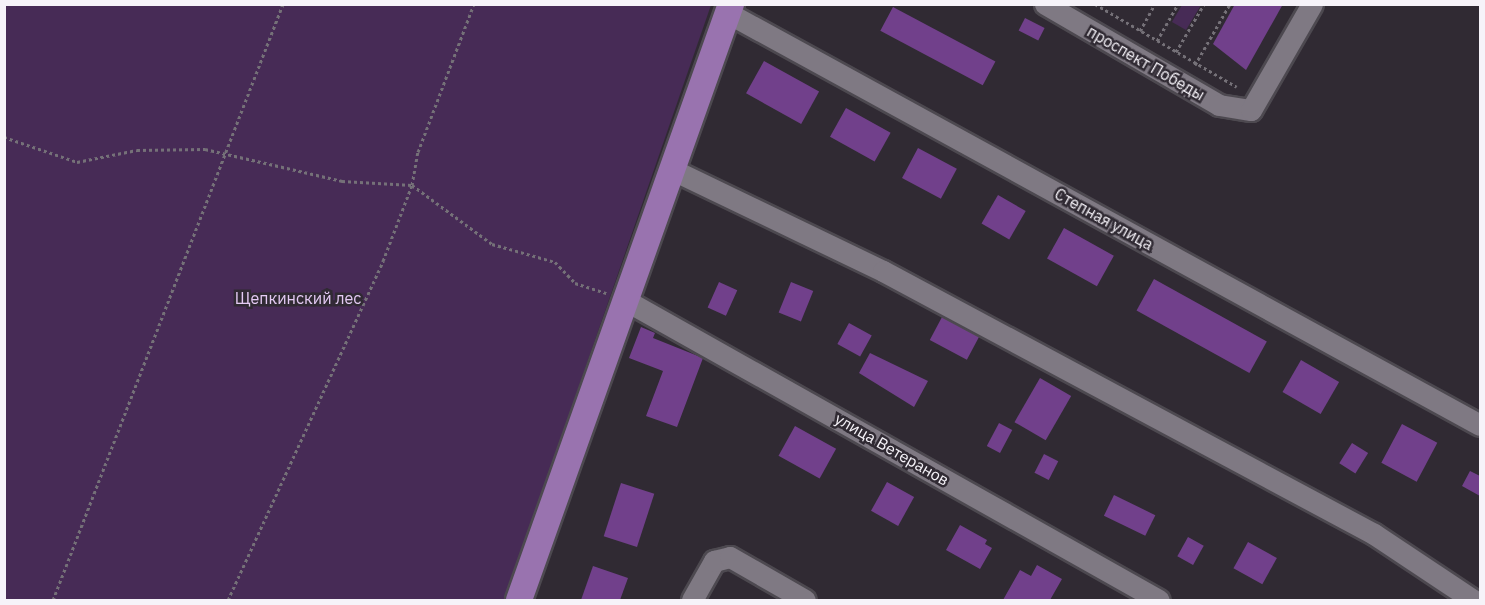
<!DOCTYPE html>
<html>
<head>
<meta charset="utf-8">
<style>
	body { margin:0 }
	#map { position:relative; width:1485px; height:605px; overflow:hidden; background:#302a33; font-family:"IBM Plex Sans",sans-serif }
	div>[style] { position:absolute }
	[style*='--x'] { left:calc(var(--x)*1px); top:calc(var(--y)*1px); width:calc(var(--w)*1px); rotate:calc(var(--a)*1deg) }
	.green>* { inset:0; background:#472b56 }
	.building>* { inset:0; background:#71408b; transform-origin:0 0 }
	.path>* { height:3px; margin-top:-1.5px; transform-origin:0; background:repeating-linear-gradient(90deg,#757178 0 3px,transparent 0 6px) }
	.roads { filter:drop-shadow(2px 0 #4d4950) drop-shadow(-2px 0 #4d4950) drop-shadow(0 2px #4d4950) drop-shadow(0 -2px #4d4950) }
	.minor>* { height:21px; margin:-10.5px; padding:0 10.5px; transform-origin:10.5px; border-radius:10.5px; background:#7f7983 }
	.major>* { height:26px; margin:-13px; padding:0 13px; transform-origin:13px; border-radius:13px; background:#9973af }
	span { translate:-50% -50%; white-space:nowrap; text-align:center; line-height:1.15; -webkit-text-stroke:5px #302a33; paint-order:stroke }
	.street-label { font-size:16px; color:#f6f3f9 }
	.park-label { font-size:16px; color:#e4caf4 }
	.frame { position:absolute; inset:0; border:6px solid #f6f3f9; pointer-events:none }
</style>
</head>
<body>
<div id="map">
	<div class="green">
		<div style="clip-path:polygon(4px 5px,711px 5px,505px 600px,5px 600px)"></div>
		<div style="clip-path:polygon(1182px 5px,1201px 5px,1186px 30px,1172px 22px)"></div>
	</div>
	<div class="building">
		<div style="clip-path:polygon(1235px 4px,1283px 4px,1246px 70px,1213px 44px)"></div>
		<div style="left:893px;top:7px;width:116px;height:27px;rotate:28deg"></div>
		<div style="left:1025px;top:18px;width:22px;height:14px;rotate:27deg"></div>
		<div style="left:764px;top:61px;width:63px;height:37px;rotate:29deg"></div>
		<div style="left:846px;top:108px;width:51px;height:33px;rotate:29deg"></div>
		<div style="left:918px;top:148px;width:44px;height:34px;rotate:28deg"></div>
		<div style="left:998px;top:195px;width:32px;height:33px;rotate:30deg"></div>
		<div style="left:1064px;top:228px;width:57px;height:35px;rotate:29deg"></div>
		<div style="left:1154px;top:279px;width:129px;height:36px;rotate:29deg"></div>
		<div style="left:719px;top:282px;width:20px;height:28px;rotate:24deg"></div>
		<div style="left:791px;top:282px;width:24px;height:33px;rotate:22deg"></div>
		<div style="left:942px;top:317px;width:42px;height:26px;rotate:28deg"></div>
		<div style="left:849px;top:323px;width:26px;height:24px;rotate:29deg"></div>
		<div style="clip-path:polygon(641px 327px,655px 333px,653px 338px,703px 358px,677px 427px,646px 416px,663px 371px,629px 358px)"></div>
		<div style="clip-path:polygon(870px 353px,928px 381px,914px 407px,859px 373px)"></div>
		<div style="left:1301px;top:360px;width:44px;height:37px;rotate:30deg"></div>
		<div style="left:1040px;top:378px;width:36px;height:51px;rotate:30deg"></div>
		<div style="left:999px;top:423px;width:15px;height:26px;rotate:28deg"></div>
		<div style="left:1402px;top:424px;width:40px;height:44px;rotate:28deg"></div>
		<div style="left:795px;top:426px;width:47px;height:34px;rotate:29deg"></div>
		<div style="left:1352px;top:443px;width:19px;height:24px;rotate:32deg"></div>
		<div style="left:1044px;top:454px;width:16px;height:21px;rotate:27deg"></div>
		<div style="clip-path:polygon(1470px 471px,1480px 476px,1480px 496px,1462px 486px)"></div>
		<div style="left:887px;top:482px;width:31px;height:33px;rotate:29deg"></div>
		<div style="left:621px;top:483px;width:35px;height:56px;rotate:18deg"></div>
		<div style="left:1114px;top:495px;width:46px;height:23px;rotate:26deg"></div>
		<div style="clip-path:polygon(960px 525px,987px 540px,985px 544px,992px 548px,980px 569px,946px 550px)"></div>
		<div style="left:1188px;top:537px;width:18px;height:22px;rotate:29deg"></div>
		<div style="left:1248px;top:542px;width:33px;height:30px;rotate:29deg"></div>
		<div style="clip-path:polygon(1037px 565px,1062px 579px,1050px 600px,1003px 600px,1020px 570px,1031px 576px)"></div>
		<div style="clip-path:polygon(593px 566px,628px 578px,620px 600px,581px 600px)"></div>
	</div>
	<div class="path">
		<div style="--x:1095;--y:4;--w:164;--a:30.3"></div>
		<div style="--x:1140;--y:31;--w:31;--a:-61"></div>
		<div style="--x:1157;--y:41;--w:43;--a:-60.4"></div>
		<div style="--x:1176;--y:52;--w:56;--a:-59.7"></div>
		<div style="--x:1195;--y:65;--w:70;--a:-60.2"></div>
		<div style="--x:4;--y:137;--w:77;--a:18.9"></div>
		<div style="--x:77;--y:162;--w:61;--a:-11.3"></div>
		<div style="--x:137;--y:150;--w:68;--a:-0.8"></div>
		<div style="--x:205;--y:149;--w:141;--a:13.1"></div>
		<div style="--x:342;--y:181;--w:70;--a:3.3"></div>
		<div style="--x:412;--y:185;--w:99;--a:36.4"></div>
		<div style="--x:492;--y:244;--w:66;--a:15.9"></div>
		<div style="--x:555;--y:262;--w:29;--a:46"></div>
		<div style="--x:575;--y:283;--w:33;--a:18"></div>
		<div style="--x:53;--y:600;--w:639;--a:-68.9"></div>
		<div style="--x:228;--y:600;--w:373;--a:-65.4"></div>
		<div style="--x:383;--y:261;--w:81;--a:-69.1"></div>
		<div style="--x:412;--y:185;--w:34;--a:-80"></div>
		<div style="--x:418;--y:152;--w:158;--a:-69.3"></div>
	</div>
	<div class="roads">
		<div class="minor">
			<div style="--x:1045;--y:4;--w:201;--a:30.1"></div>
			<div style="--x:1219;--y:105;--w:32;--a:9"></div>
			<div style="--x:1251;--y:110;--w:122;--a:-60.1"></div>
			<div style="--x:728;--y:13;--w:857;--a:28.72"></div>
			<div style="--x:671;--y:169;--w:235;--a:25.7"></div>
			<div style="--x:883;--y:271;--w:557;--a:28.18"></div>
			<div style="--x:1374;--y:534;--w:119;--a:33.7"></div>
			<div style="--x:625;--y:300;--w:612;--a:29.33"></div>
			<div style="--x:692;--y:600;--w:45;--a:-60.6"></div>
			<div style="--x:714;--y:561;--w:16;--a:-14"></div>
			<div style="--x:730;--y:557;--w:86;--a:29.8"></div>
		</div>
		<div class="major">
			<div style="--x:519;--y:600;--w:633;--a:-70.42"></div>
		</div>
	</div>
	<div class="street-label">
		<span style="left:1146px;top:63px;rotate:30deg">проспект Победы</span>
		<span style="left:1104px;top:219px;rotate:29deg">Степная улица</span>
		<span style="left:892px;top:449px;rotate:30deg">улица Ветеранов</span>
	</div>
	<div class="park-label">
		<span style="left:298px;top:298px">Щепкинский лес</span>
	</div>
	<div class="frame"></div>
</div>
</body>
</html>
